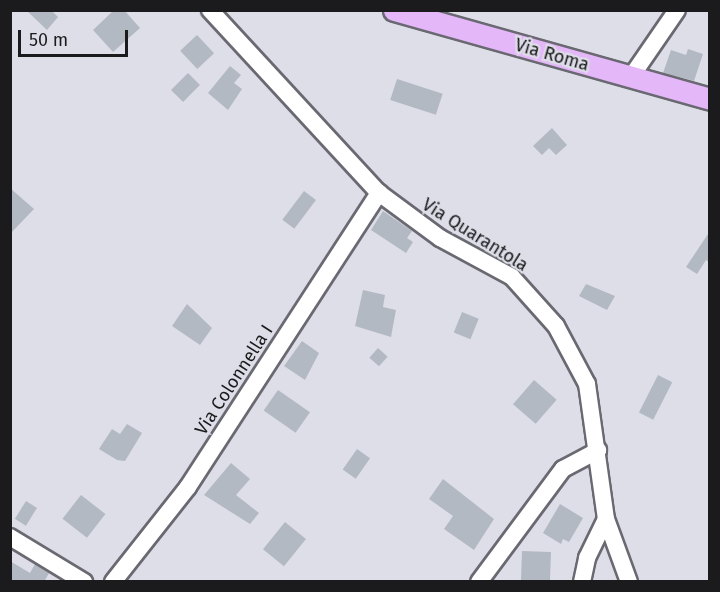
<!DOCTYPE html>
<html>
<head>
<meta charset="utf-8">
<style>
	body { margin:0 }
	#map { position:relative; width:720px; height:592px; overflow:hidden; background:#dedee8; font-family:"Fira Sans",sans-serif }
	div>[style] { position:absolute }
	[style*='--x'] { left:calc(var(--x)*1px); top:calc(var(--y)*1px); width:calc(var(--w)*1px); rotate:calc(var(--a)*1deg) }
	.building>* { inset:0; background:#b3b9c2; transform-origin:0 0 }
	.roads { filter:drop-shadow(2px 0 #6a6972) drop-shadow(-2px 0 #6a6972) drop-shadow(0 2px #6a6972) drop-shadow(0 -2px #6a6972) }
	.minor>* { height:16px; margin:-8px; padding:0 8px; transform-origin:8px; border-radius:8px; background:#fff }
	.major>* { height:21px; margin:-10.5px; padding:0 10.5px; transform-origin:10.5px; border-radius:10.5px; background:#e4b7f8 }
	span { translate:-50% -50%; white-space:nowrap; text-align:center; line-height:1.15; -webkit-text-stroke:4.5px #dedee8; paint-order:stroke }
	.street-label { font-size:18px; color:#1b1b1e }
	.frame { position:absolute; inset:0; border:12px solid #1b1b1e; pointer-events:none }
	.scale { position:absolute; left:18px; top:30px; width:110px; height:27px; box-sizing:border-box; border:3px solid #1b1b1e; border-top:0; padding-left:8px; font-size:18px; line-height:21px; white-space:nowrap; color:#1b1b1e; -webkit-text-stroke:4px #dedee8; paint-order:stroke }
</style>
</head>
<body>
<div id="map">
	<div class="building">
		<div style="clip-path:polygon(26px 10px,51px 10px,58px 17px,47px 30px)"></div>
		<div style="clip-path:polygon(114px 10px,124px 10px,140px 28px,113px 52px,93px 30px)"></div>
		<div style="left:197px;top:35px;width:25px;height:23px;rotate:47deg"></div>
		<div style="clip-path:polygon(688px 49px,703px 54px,694px 81px,663px 73px,671px 50px,686px 55px)"></div>
		<div style="clip-path:polygon(230px 66px,241px 75px,234px 83px,242px 89px,228px 110px,208px 93px)"></div>
		<div style="left:188px;top:73px;width:17px;height:24px;rotate:45deg"></div>
		<div style="left:397px;top:79px;width:48px;height:22px;rotate:18deg"></div>
		<div style="clip-path:polygon(552px 128px,567px 145px,556px 155px,549px 148px,542px 155px,533px 146px)"></div>
		<div style="clip-path:polygon(10px 188px,34px 209px,10px 234px)"></div>
		<div style="left:304px;top:191px;width:15px;height:36px;rotate:37deg"></div>
		<div style="clip-path:polygon(383px 211px,412px 231px,407px 238px,413px 242px,406px 253px,371px 230px)"></div>
		<div style="clip-path:polygon(710px 231px,710px 263px,706px 260px,697px 274px,686px 267px)"></div>
		<div style="clip-path:polygon(586px 284px,615px 296px,607px 310px,579px 296px)"></div>
		<div style="clip-path:polygon(363px 290px,385px 295px,383px 307px,396px 310px,391px 337px,355px 326px)"></div>
		<div style="clip-path:polygon(187px 304px,212px 328px,200px 345px,172px 326px)"></div>
		<div style="left:462px;top:312px;width:18px;height:22px;rotate:22deg"></div>
		<div style="clip-path:polygon(302px 341px,319px 353px,305px 380px,284px 366px)"></div>
		<div style="left:378px;top:348px;width:13px;height:13px;rotate:42deg"></div>
		<div style="left:658px;top:375px;width:16px;height:42px;rotate:27deg"></div>
		<div style="left:534px;top:380px;width:30px;height:32px;rotate:41deg"></div>
		<div style="left:278px;top:390px;width:39px;height:25px;rotate:35deg"></div>
		<div style="clip-path:polygon(127px 424px,142px 433px,125px 461px,117px 460px,99px 449px,112px 429px,120px 434px)"></div>
		<div style="left:357px;top:449px;width:16px;height:25px;rotate:35deg"></div>
		<div style="clip-path:polygon(231px 463px,250px 479px,236px 495px,259px 513px,250px 524px,204px 495px)"></div>
		<div style="clip-path:polygon(443px 479px,494px 519px,474px 550px,444px 529px,453px 516px,429px 499px)"></div>
		<div style="left:81px;top:495px;width:31px;height:30px;rotate:38deg"></div>
		<div style="left:26px;top:501px;width:13px;height:21px;rotate:32deg"></div>
		<div style="clip-path:polygon(560px 504px,583px 518px,569px 542px,563px 539px,561px 544px,543px 533px)"></div>
		<div style="left:285px;top:522px;width:27px;height:35px;rotate:39deg"></div>
		<div style="left:522px;top:551px;width:29px;height:29px;rotate:2deg"></div>
		<div style="clip-path:polygon(10px 561px,30px 573px,35px 564px,49px 573px,44px 582px,10px 582px)"></div>
	</div>
	<div class="roads">
		<div class="minor">
			<div style="--x:210;--y:10;--w:249;--a:47.3"></div>
			<div style="--x:379;--y:193;--w:76;--a:36.4"></div>
			<div style="--x:440;--y:238;--w:82;--a:28.4"></div>
			<div style="--x:512;--y:277;--w:66;--a:48.1"></div>
			<div style="--x:556;--y:326;--w:66;--a:61.9"></div>
			<div style="--x:587;--y:384;--w:136;--a:82"></div>
			<div style="--x:606;--y:519;--w:67;--a:69.9"></div>
			<div style="--x:631;--y:77;--w:81;--a:-55.5"></div>
			<div style="--x:10;--y:537;--w:87;--a:31.3"></div>
			<div style="--x:113;--y:582;--w:121;--a:-51.7"></div>
			<div style="--x:188;--y:487;--w:351;--a:-57"></div>
			<div style="--x:479;--y:582;--w:141;--a:-53.4"></div>
			<div style="--x:563;--y:469;--w:40;--a:-28"></div>
			<div style="--x:582;--y:582;--w:25;--a:-78"></div>
			<div style="--x:587;--y:558;--w:43;--a:-64"></div>
		</div>
		<div class="major">
			<div style="--x:394;--y:10;--w:328;--a:15.7"></div>
		</div>
	</div>
	<div class="street-label">
		<span style="left:552px;top:55px;rotate:16deg">Via Roma</span>
		<span style="left:475px;top:235px;rotate:32deg">Via Quarantola</span>
		<span style="left:234px;top:380px;rotate:-57deg">Via Colonnella I</span>
	</div>
	<div class="frame"></div>
	<div class="scale">50 m</div>
</div>
</body>
</html>
